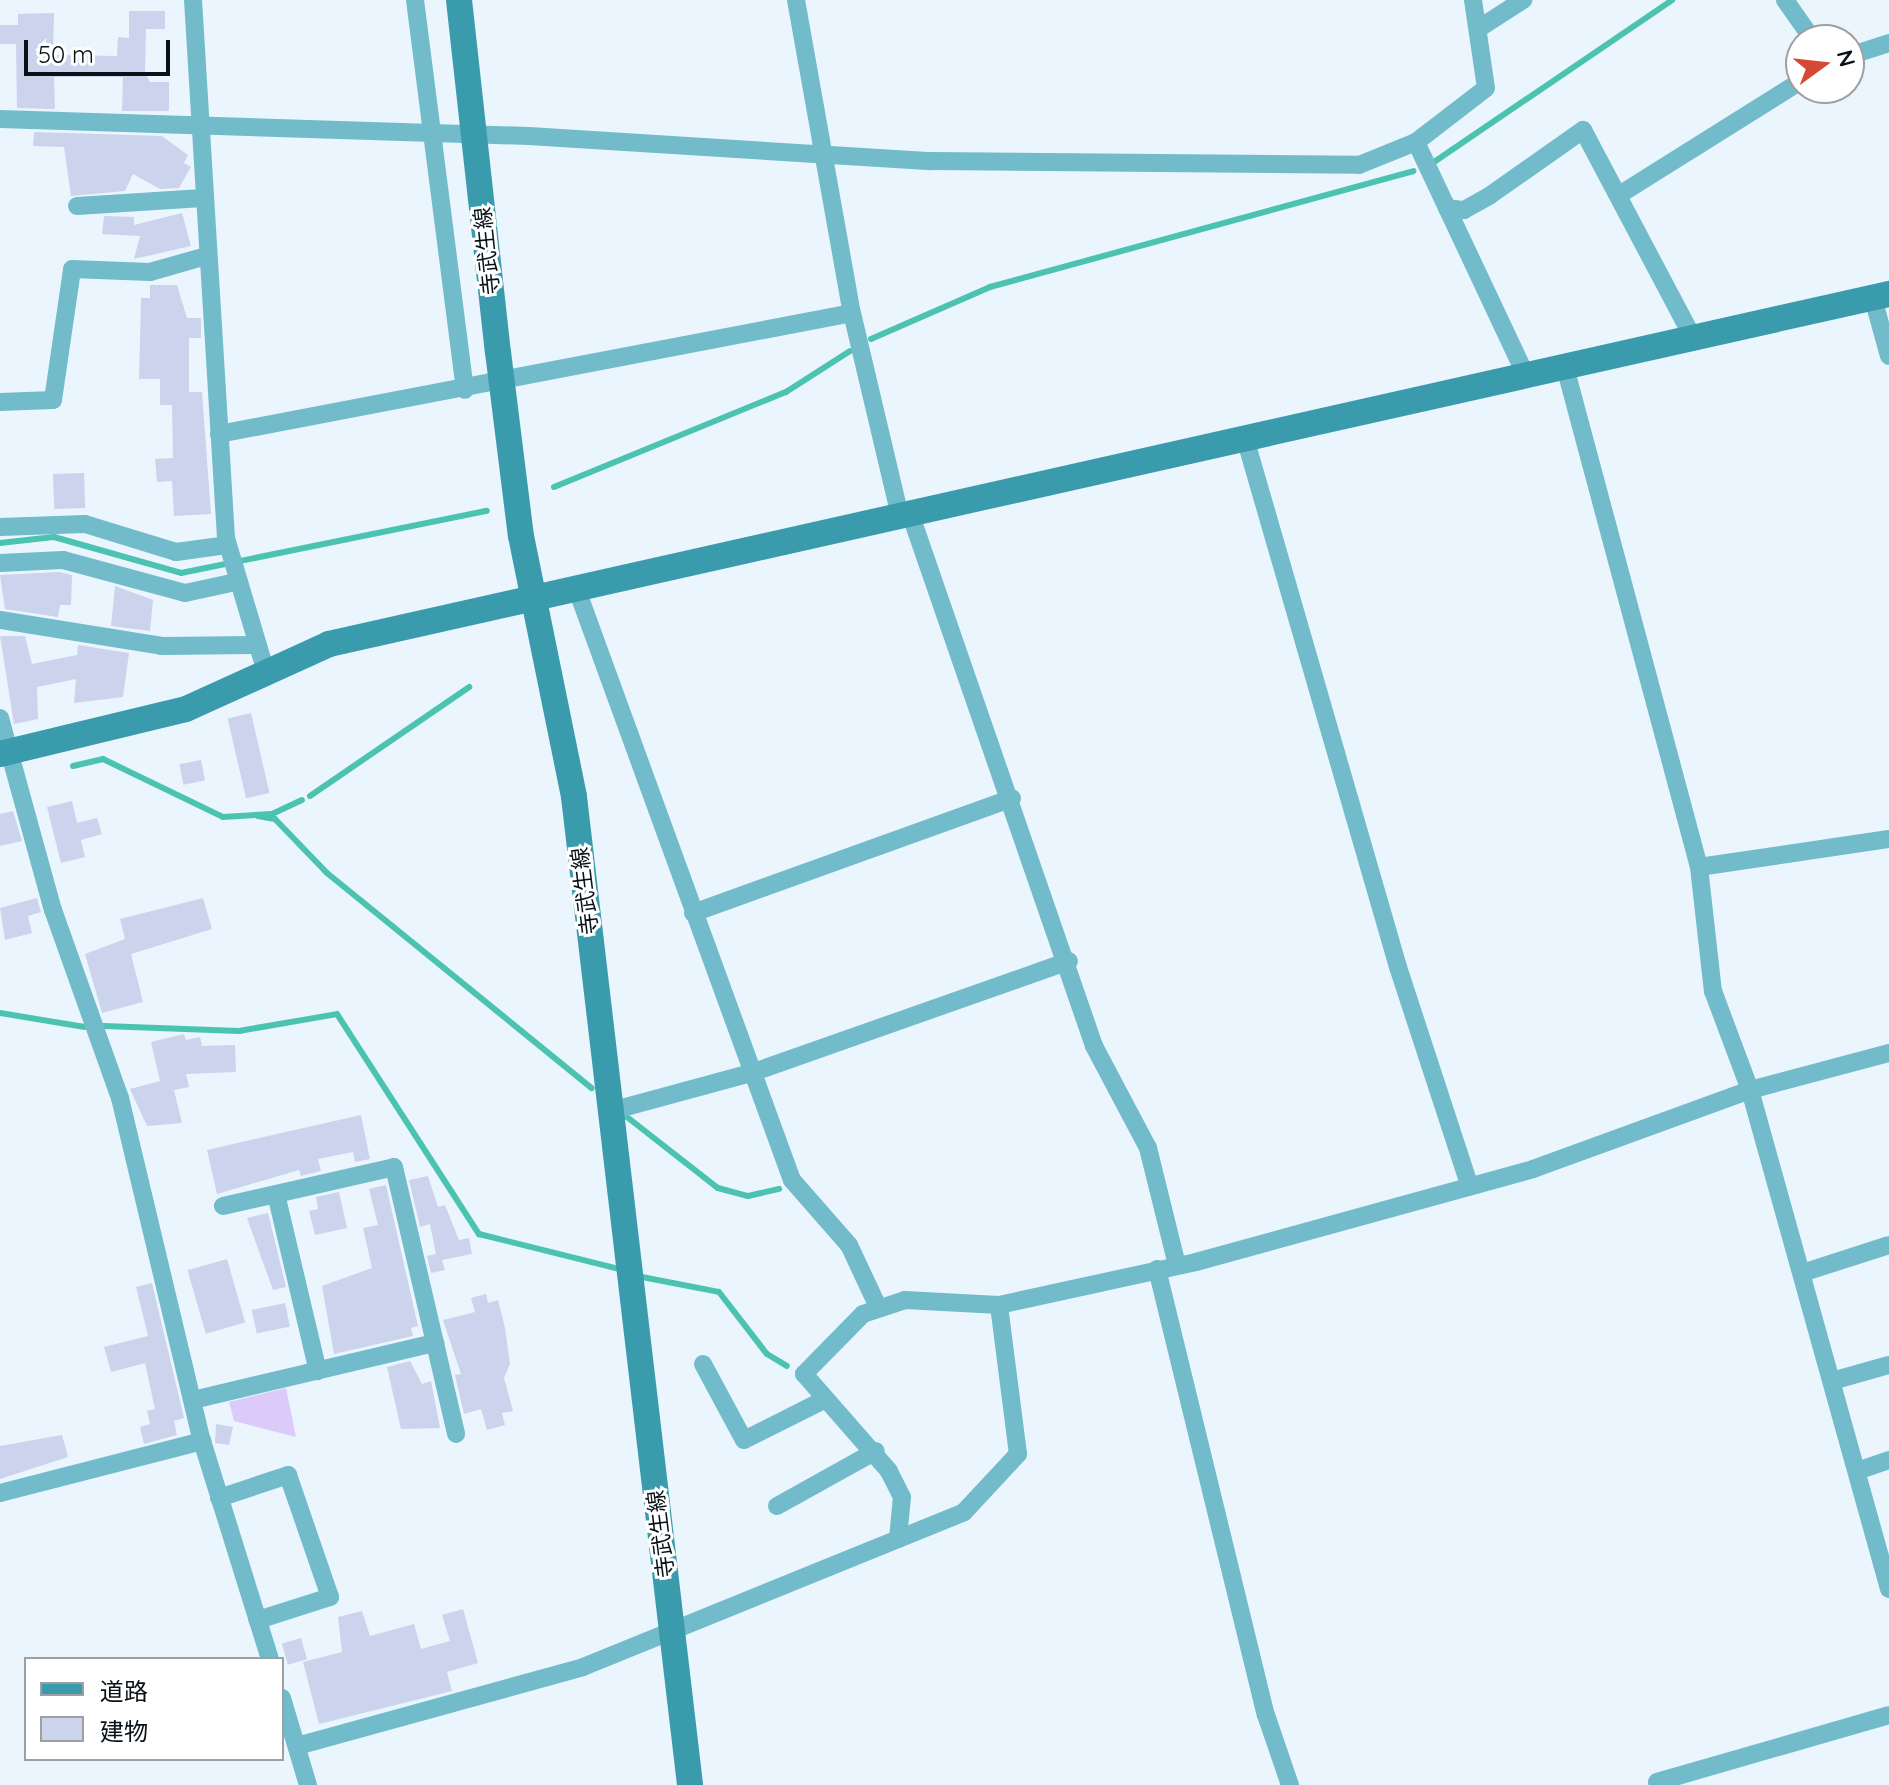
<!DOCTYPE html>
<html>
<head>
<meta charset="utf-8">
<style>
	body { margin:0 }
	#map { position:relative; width:1889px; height:1785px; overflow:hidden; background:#ebf5fd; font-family:Quicksand,"Noto Sans JP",sans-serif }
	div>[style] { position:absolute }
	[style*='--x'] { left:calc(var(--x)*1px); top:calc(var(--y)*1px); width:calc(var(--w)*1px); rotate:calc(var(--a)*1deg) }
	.green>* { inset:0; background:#dccbfa }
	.stream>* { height:6px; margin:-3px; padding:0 3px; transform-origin:3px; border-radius:3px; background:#4cc3b0 }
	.building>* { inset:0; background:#cbd3ed; transform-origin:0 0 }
	.street>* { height:18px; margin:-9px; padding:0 9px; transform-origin:9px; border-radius:9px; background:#72bbca }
	.secondary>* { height:26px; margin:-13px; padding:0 13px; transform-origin:13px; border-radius:13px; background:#3a9bac }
	.secondary-bridge>* { height:26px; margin:-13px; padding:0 13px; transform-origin:13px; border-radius:13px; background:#3a9bac }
	span { translate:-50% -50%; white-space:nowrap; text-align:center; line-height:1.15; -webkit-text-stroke:6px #fff; paint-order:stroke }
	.street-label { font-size:22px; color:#091218 }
	.legend { position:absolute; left:24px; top:1657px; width:260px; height:104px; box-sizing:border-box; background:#fff; border:2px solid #9da0a3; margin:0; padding:10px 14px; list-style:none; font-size:24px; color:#091218 }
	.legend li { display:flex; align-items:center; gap:16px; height:40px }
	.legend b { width:40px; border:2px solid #9da0a3 }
	.north { position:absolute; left:1785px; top:24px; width:80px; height:80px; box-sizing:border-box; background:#fff; border:2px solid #9da0a3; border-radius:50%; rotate:75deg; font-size:22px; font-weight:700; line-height:32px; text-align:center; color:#091218 }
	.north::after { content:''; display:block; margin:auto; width:28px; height:36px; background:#d54934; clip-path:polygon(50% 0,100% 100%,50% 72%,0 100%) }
	.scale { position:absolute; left:24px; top:40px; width:146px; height:36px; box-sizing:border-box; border:4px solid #091218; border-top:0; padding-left:10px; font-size:24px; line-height:28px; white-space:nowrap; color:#091218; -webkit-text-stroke:6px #fff; paint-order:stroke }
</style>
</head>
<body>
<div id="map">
	<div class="green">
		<div style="clip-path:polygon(286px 1388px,296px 1437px,234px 1421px,229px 1402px)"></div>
	</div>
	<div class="stream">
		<div style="--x:1434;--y:162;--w:288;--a:-34.2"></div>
		<div style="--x:871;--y:339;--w:130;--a:-23.6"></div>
		<div style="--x:990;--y:287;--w:439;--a:-15.3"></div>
		<div style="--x:554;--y:487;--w:251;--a:-22.3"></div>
		<div style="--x:786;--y:392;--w:76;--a:-32.6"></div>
		<div style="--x:0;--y:543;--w:54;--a:-6.3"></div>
		<div style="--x:54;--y:537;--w:132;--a:15.8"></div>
		<div style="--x:181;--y:573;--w:312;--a:-11.5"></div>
		<div style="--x:73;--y:766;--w:31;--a:-13"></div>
		<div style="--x:103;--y:759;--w:133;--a:25.8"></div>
		<div style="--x:223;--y:817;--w:49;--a:-3.5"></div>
		<div style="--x:272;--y:814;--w:33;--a:-25"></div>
		<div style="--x:310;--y:796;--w:193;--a:-34.4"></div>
		<div style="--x:258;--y:816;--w:17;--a:10"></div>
		<div style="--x:275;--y:819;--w:75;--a:46.1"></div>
		<div style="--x:327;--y:873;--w:341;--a:39.1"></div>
		<div style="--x:0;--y:1013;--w:86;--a:9.4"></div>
		<div style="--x:104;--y:1026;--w:135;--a:2.1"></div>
		<div style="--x:239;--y:1031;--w:99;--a:-9.8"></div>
		<div style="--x:337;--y:1014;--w:262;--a:57.2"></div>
		<div style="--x:479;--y:1234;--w:148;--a:14"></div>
		<div style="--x:627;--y:1117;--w:115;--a:38"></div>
		<div style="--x:718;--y:1188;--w:31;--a:15"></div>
		<div style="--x:748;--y:1196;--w:32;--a:-13"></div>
		<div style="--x:642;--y:1277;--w:78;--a:11"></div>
		<div style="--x:719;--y:1292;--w:78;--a:52.3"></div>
		<div style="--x:767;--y:1354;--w:23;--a:31"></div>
	</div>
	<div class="building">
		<div style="clip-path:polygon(129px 11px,165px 11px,165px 29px,146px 29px,145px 72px,150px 82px,169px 82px,169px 111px,122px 111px,123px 77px,54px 77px,55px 109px,17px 108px,16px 44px,0 44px,0 25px,18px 25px,18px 14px,54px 13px,53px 55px,117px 56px,118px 37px,129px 38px)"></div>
		<div style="clip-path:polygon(34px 132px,162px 136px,188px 155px,184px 163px,191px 167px,179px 188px,160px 189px,133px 174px,125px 191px,71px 196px,64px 147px,33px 146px)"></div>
		<div style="clip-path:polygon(182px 213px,191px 246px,134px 259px,140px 236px,102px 234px,104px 216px,134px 217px,134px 225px)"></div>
		<div style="clip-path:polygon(150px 285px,177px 285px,187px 318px,201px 318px,201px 338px,189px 338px,189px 392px,202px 392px,211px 514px,174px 516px,172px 481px,157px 482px,155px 459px,173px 458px,172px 405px,160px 405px,160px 379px,139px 379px,141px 298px,150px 298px)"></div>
		<div style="left:84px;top:473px;width:35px;height:31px;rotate:88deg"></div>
		<div style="clip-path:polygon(59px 572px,72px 575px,71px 605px,60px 605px,58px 617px,5px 609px,0 575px)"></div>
		<div style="clip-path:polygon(115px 586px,153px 600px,150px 631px,111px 626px)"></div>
		<div style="clip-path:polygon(0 636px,25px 636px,32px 664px,77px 655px,78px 645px,129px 653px,123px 697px,74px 703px,76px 679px,37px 687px,38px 719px,14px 724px)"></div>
		<div style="left:251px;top:713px;width:82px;height:24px;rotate:77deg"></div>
		<div style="left:201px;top:760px;width:21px;height:22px;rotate:79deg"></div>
		<div style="clip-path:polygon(72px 801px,77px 823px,97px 818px,102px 834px,81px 840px,85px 857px,61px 863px,47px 807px)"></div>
		<div style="clip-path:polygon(13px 811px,22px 841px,0 846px,0 814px)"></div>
		<div style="clip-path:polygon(37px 898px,41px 912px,28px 916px,32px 933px,5px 940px,0 908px)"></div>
		<div style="clip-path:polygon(203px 898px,212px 929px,131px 954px,143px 1002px,102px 1013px,85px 954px,125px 939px,120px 919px)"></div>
		<div style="clip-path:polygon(184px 1034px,186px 1040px,200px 1037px,202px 1046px,235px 1045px,236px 1072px,186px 1074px,189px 1087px,174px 1090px,182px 1123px,147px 1126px,130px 1089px,160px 1081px,151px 1042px)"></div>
		<div style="clip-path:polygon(361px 1115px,370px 1159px,355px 1162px,353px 1152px,318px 1159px,321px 1171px,301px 1176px,299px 1170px,217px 1194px,207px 1150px)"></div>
		<div style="clip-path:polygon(428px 1176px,438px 1207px,445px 1205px,459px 1240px,469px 1238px,472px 1254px,442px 1260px,445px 1270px,431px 1273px,427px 1256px,436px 1254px,430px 1224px,420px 1227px,409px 1180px)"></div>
		<div style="clip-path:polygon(386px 1185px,418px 1326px,411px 1328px,413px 1336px,334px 1354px,322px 1286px,372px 1268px,363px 1228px,378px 1225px,369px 1189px)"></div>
		<div style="clip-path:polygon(339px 1192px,347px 1228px,315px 1235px,309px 1211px,318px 1209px,316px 1197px)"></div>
		<div style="clip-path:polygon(268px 1213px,286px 1287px,273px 1290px,247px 1218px)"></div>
		<div style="left:227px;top:1259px;width:66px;height:41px;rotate:74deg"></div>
		<div style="clip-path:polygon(152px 1283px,184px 1418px,174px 1421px,177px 1435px,144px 1444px,140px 1427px,150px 1424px,147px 1411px,155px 1409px,145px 1363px,111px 1372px,104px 1347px,148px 1336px,136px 1287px)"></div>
		<div style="clip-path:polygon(486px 1294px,488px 1303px,498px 1300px,505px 1328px,510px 1364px,504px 1378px,513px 1411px,502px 1413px,505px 1425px,487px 1430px,481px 1409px,464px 1414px,455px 1375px,461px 1374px,443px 1320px,475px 1312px,471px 1298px)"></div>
		<div style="left:285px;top:1303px;width:24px;height:34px;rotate:78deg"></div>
		<div style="clip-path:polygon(410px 1361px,422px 1384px,431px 1381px,440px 1428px,401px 1429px,387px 1367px)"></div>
		<div style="clip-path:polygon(216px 1424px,233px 1427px,229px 1445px,215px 1443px)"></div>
		<div style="clip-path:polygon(62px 1435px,68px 1457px,0 1479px,0 1446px)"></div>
		<div style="clip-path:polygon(463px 1609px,478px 1663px,447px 1672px,452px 1691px,319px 1724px,303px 1662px,342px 1652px,338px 1617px,362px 1611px,370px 1636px,414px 1624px,421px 1649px,450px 1641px,442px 1615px)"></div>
		<div style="left:301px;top:1638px;width:22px;height:20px;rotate:74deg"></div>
	</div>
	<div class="street">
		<div style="--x:193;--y:0;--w:539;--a:86.49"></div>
		<div style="--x:226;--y:538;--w:137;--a:73.4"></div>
		<div style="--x:415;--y:0;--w:393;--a:82.7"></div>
		<div style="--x:796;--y:0;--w:318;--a:79.9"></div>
		<div style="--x:852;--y:313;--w:209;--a:76.7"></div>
		<div style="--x:1785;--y:0;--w:49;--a:55"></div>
		<div style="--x:1478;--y:29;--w:54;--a:-32.8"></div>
		<div style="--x:1849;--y:56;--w:42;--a:-18"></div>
		<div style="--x:0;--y:119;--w:529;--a:1.84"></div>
		<div style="--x:529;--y:136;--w:403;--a:3.6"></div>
		<div style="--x:931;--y:161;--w:428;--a:0.5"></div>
		<div style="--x:1359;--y:165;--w:61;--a:-22"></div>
		<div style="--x:1416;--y:142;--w:88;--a:-37.6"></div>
		<div style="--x:1486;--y:88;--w:89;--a:-98.4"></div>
		<div style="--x:1416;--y:142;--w:259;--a:64.8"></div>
		<div style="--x:1619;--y:195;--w:215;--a:-32.1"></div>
		<div style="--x:77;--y:206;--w:126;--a:-3.6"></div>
		<div style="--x:1447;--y:208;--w:17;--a:7"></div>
		<div style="--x:1464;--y:210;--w:29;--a:-29"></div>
		<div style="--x:1489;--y:196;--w:115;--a:-35.1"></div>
		<div style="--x:1583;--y:130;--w:235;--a:62.1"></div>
		<div style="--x:1873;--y:298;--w:60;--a:74.6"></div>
		<div style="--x:1565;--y:367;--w:518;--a:75"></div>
		<div style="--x:1699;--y:867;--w:125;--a:83.6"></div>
		<div style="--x:1713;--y:991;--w:106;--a:69.5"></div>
		<div style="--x:1750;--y:1090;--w:518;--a:74.43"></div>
		<div style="--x:0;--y:402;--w:53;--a:-2.2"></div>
		<div style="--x:53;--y:400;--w:132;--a:-81.7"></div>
		<div style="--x:72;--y:269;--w:78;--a:2.2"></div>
		<div style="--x:150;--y:272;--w:58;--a:-15.9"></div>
		<div style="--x:219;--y:434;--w:644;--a:-10.82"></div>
		<div style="--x:1245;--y:438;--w:551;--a:73.87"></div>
		<div style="--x:1398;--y:967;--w:231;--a:71.9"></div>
		<div style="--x:910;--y:513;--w:564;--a:70.95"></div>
		<div style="--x:1094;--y:1046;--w:115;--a:62.1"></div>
		<div style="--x:1148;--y:1148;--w:121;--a:76.1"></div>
		<div style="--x:0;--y:527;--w:85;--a:-2"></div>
		<div style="--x:85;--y:524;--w:95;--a:17.1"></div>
		<div style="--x:176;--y:552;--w:51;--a:-7.8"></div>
		<div style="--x:0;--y:563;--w:63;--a:-2.7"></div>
		<div style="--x:63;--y:560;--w:126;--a:15.1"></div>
		<div style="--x:185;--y:593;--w:52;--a:-12.2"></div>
		<div style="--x:576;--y:587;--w:631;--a:69.99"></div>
		<div style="--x:792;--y:1180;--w:86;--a:48.8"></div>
		<div style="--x:849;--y:1245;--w:68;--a:64.9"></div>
		<div style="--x:0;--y:620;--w:164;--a:9.1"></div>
		<div style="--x:162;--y:646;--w:91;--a:-0.6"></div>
		<div style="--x:0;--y:718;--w:199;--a:74.6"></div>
		<div style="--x:53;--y:910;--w:200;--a:70.4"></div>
		<div style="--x:120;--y:1098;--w:353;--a:76.6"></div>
		<div style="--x:202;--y:1441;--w:228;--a:72.7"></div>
		<div style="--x:1699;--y:867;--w:192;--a:-8.4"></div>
		<div style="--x:693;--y:913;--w:339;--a:-19.8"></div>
		<div style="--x:611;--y:1111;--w:145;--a:-15.2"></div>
		<div style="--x:751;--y:1073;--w:337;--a:-19.4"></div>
		<div style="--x:276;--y:1194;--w:182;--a:76.7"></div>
		<div style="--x:223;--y:1206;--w:175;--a:-12.8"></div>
		<div style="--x:394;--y:1167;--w:274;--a:76.9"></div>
		<div style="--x:1157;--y:1269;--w:459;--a:76.3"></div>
		<div style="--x:1266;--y:1715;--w:74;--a:71.1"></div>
		<div style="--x:1802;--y:1273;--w:91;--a:-17.8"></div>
		<div style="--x:703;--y:1364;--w:86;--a:61.7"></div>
		<div style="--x:744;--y:1440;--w:89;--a:-26.6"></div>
		<div style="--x:1832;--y:1381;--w:59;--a:-15.7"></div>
		<div style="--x:193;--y:1400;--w:249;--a:-13.3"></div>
		<div style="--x:1857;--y:1471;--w:34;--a:-19"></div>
		<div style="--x:0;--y:1493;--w:209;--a:-14.4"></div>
		<div style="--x:219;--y:1498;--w:73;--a:-18.4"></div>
		<div style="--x:288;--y:1475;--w:129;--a:71"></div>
		<div style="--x:330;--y:1597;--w:76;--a:162.3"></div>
		<div style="--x:777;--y:1506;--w:113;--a:-29.1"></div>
		<div style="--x:898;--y:1539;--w:42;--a:-84.6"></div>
		<div style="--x:902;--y:1497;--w:29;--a:-117"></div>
		<div style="--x:889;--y:1471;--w:129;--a:-131.2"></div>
		<div style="--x:804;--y:1374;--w:84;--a:-45.5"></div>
		<div style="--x:863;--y:1314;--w:44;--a:-18.4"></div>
		<div style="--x:905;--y:1300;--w:94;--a:3"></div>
		<div style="--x:999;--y:1305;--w:202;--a:-12.3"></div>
		<div style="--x:1196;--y:1262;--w:350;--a:-15.4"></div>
		<div style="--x:1533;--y:1169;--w:231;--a:-20"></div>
		<div style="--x:1750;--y:1090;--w:144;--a:-14.9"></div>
		<div style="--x:282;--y:1698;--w:91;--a:73.4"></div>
		<div style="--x:297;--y:1746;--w:297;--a:-15.4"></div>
		<div style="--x:583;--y:1667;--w:411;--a:-22.1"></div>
		<div style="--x:964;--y:1512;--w:79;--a:-47"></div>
		<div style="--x:1018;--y:1454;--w:150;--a:-97.3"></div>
		<div style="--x:1657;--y:1782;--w:241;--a:-16.1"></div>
	</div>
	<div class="secondary">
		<div style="--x:498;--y:352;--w:185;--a:82.9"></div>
		<div style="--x:521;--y:536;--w:266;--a:78.5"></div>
		<div style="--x:574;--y:797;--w:995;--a:83.3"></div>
		<div style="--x:0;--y:754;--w:191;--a:-13.6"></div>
		<div style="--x:186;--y:709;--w:157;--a:-24.4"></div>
		<div style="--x:329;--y:644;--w:1599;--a:-12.65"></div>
	</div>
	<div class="secondary-bridge">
		<div style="--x:459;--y:0;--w:354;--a:83.7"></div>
	</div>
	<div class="street-label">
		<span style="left:487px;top:251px;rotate:-96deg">寺武生線</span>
		<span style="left:585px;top:891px;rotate:-97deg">寺武生線</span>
		<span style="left:661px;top:1534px;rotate:-97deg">寺武生線</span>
	</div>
	<ul class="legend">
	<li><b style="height:10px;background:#3a9bac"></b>道路</li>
	<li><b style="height:22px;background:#cbd3ed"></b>建物</li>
	</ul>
	<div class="north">N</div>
	<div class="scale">50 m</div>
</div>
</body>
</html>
